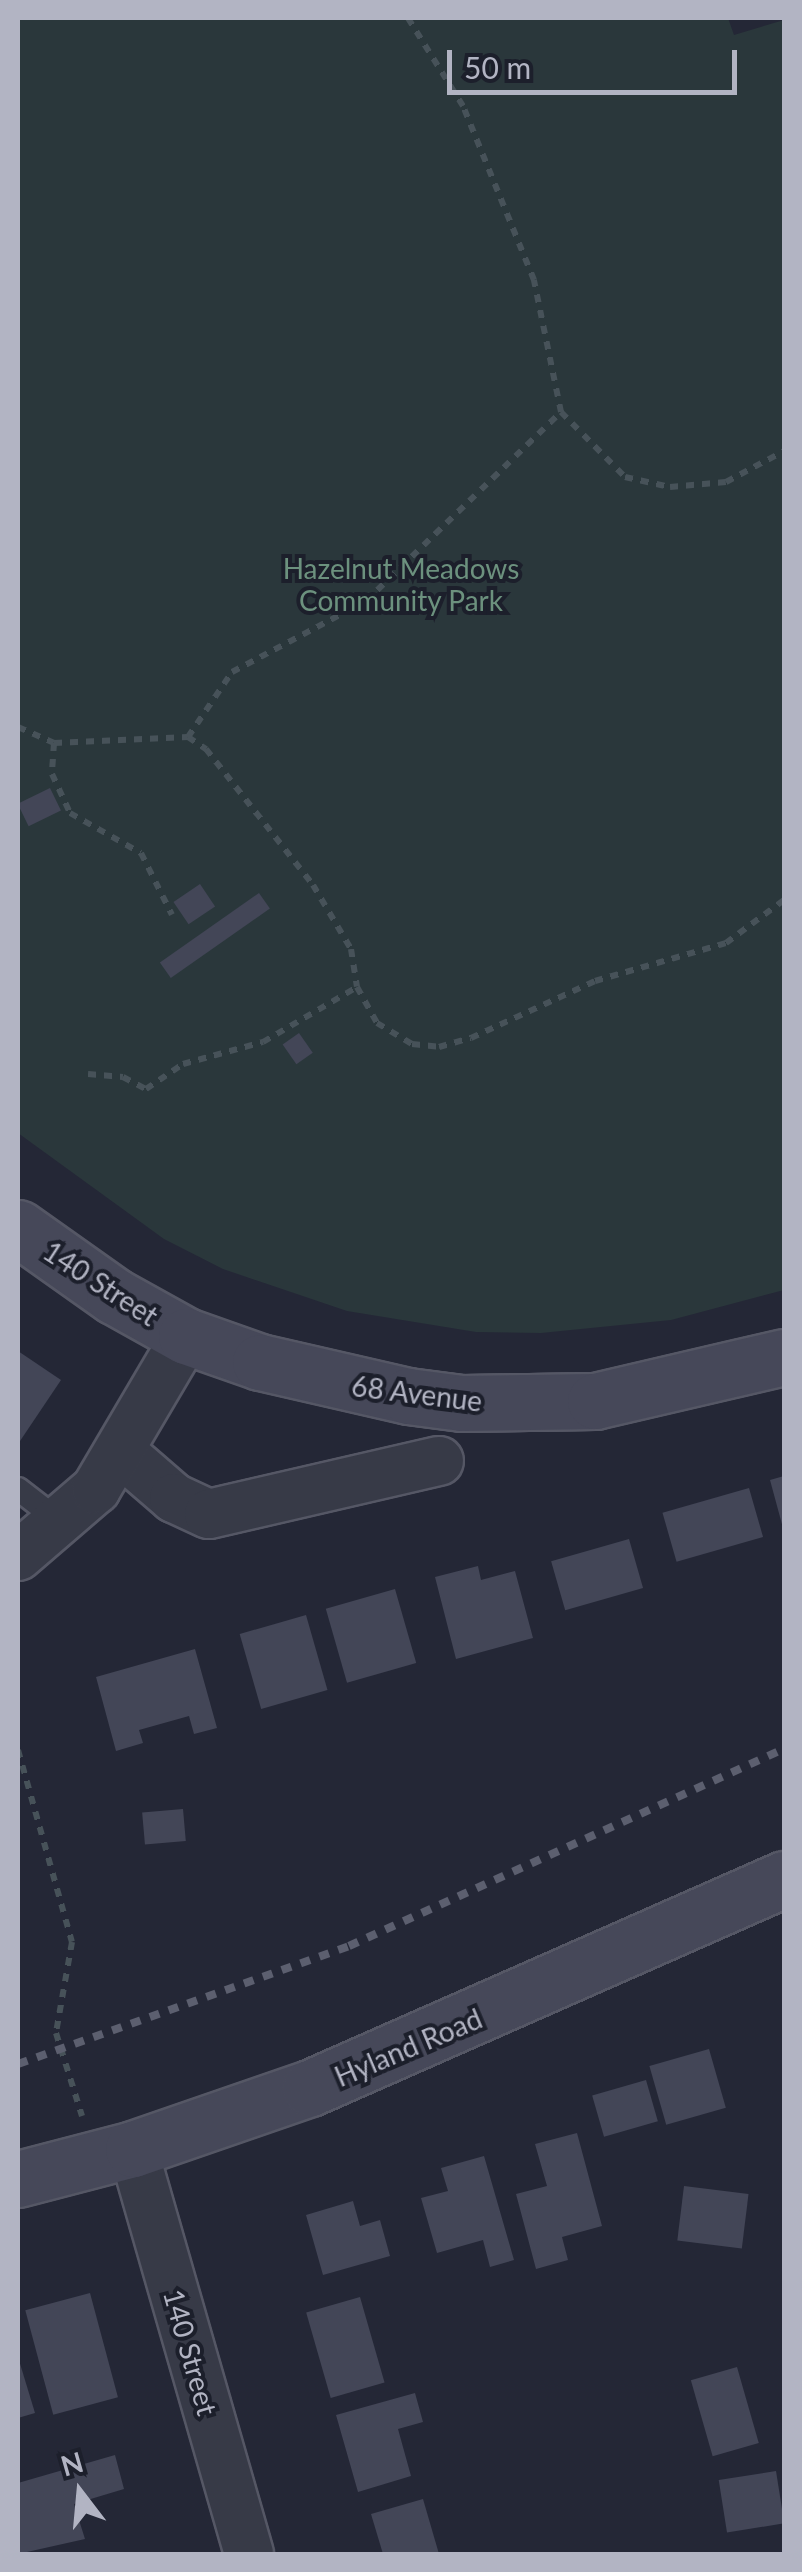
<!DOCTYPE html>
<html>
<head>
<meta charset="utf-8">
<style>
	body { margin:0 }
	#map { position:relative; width:802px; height:2572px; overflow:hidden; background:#242736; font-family:Lato,sans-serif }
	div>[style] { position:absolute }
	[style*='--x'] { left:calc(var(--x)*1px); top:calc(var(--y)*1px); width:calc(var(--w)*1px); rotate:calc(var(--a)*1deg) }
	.green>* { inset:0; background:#2a373b }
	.building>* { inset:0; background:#434657; transform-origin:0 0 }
	.path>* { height:6px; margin-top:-3px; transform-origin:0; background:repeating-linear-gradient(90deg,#475259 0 8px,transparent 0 16px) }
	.roads { filter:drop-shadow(2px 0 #555765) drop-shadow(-2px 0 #555765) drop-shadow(0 2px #555765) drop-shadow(0 -2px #555765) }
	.lane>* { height:22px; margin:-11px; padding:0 11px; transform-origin:11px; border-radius:11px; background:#373a47 }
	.street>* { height:48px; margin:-24px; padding:0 24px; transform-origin:24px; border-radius:24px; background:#373a47 }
	.secondary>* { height:55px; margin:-27.5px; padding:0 27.5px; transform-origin:27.5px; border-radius:27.5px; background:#464859 }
	.rail>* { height:8px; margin-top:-4px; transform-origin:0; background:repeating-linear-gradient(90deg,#5c5f6f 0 10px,transparent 0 20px) }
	span { translate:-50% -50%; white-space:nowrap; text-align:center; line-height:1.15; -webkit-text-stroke:8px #1c1f2b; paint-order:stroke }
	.park-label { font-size:28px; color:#6c917e }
	.street-label { font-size:28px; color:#b2b4c3 }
	.frame { position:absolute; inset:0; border:20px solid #b2b4c3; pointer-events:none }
	.north { position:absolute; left:30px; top:2442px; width:100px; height:100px; -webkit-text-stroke:8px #1c1f2b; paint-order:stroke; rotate:344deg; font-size:28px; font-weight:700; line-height:40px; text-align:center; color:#b2b4c3 }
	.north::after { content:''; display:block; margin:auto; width:35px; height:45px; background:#b2b4c3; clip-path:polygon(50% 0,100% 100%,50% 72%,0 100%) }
	.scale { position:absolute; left:447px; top:50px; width:290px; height:45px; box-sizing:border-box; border:5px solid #b2b4c3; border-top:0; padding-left:12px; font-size:30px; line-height:35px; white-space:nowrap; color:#b2b4c3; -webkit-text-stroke:8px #1c1f2b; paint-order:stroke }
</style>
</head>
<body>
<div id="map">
	<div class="green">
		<div style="clip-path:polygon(18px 18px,728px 18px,734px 35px,784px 20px,784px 1290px,671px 1320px,541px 1333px,476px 1332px,347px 1311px,223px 1269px,164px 1239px,18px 1133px)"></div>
	</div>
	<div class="building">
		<div style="left:50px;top:788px;width:25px;height:36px;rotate:64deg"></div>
		<div style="left:200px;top:884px;width:27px;height:32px;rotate:56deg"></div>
		<div style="left:259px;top:893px;width:19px;height:121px;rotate:55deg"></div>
		<div style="left:299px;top:1033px;width:24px;height:20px;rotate:55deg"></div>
		<div style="clip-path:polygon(18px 1351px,61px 1380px,18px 1444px)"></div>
		<div style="clip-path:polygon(784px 1476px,784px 1528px,783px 1528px,770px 1480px)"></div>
		<div style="left:749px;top:1488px;width:51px;height:90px;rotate:74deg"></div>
		<div style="left:629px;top:1539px;width:51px;height:81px;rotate:74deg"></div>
		<div style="clip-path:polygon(478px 1566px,481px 1580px,515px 1571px,533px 1638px,456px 1659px,435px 1577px)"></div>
		<div style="left:395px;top:1589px;width:77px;height:72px;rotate:74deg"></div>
		<div style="left:306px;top:1615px;width:78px;height:69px;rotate:74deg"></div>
		<div style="clip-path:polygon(195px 1649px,217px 1728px,194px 1734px,189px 1716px,139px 1730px,143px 1743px,116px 1751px,96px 1677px)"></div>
		<div style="left:183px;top:1809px;width:32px;height:41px;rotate:85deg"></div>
		<div style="left:709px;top:2049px;width:61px;height:62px;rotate:74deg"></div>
		<div style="left:646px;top:2080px;width:43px;height:56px;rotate:74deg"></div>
		<div style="clip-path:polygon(577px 2133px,602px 2226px,562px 2237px,568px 2260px,536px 2269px,516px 2194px,547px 2186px,535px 2144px)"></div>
		<div style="clip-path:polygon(484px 2156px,514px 2260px,490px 2267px,483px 2240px,437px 2253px,421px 2198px,448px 2191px,441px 2168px)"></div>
		<div style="left:684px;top:2186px;width:65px;height:55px;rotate:7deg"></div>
		<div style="clip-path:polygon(353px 2201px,360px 2226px,380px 2220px,390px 2256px,323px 2275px,306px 2215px)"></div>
		<div style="left:90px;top:2293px;width:108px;height:67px;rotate:75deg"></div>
		<div style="left:360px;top:2297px;width:89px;height:56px;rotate:74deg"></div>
		<div style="clip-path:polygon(18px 2357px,35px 2413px,18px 2418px)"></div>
		<div style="left:737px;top:2367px;width:79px;height:48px;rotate:74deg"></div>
		<div style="clip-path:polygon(415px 2393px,423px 2422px,398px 2429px,411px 2476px,358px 2492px,336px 2415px)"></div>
		<div style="clip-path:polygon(115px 2455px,124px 2489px,74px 2504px,85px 2539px,18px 2554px,18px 2483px)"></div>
		<div style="left:776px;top:2471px;width:53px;height:58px;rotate:81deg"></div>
		<div style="clip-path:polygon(423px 2499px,439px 2554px,383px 2554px,371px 2514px)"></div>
	</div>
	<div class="path">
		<div style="--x:561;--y:412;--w:91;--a:45.4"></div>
		<div style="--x:625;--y:477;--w:46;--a:12.5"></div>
		<div style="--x:670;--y:487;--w:56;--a:-5.1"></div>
		<div style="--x:726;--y:482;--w:66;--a:-28.1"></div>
		<div style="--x:18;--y:727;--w:39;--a:24"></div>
		<div style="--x:54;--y:743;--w:134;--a:-2.6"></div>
		<div style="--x:188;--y:737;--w:22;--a:34"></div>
		<div style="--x:206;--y:749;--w:173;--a:51.8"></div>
		<div style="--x:313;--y:885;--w:74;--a:59.3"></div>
		<div style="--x:351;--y:949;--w:38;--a:81"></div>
		<div style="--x:357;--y:987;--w:41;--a:60.9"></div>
		<div style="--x:377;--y:1023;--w:41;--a:31"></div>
		<div style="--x:412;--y:1044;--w:27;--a:6"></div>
		<div style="--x:439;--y:1047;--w:33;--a:-16"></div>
		<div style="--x:471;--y:1038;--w:136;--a:-24.7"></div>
		<div style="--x:595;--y:981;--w:136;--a:-16.2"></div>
		<div style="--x:726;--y:943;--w:72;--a:-36.6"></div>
		<div style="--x:188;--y:737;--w:78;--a:-55.9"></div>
		<div style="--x:232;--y:672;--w:152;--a:-27.9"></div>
		<div style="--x:366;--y:601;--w:272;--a:-44.1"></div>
		<div style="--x:561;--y:412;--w:135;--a:-101.6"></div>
		<div style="--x:534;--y:280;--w:188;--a:-112.2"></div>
		<div style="--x:463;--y:106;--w:104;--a:-122"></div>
		<div style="--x:54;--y:743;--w:31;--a:94"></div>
		<div style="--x:52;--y:774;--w:43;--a:65.2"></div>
		<div style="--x:70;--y:813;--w:81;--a:29.4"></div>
		<div style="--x:141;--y:853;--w:69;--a:63.4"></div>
		<div style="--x:88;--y:1074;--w:35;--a:5"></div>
		<div style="--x:123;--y:1077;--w:26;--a:28"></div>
		<div style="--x:146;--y:1089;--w:45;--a:-34"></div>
		<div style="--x:183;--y:1064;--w:83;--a:-15.4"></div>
		<div style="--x:263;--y:1042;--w:109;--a:-30.3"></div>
		<div style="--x:18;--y:1750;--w:199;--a:74.3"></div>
		<div style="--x:72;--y:1942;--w:92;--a:100"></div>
		<div style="--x:56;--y:2033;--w:87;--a:72.6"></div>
	</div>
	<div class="roads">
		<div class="lane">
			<div style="--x:18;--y:1489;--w:56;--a:37.7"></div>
		</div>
		<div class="street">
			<div style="--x:122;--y:1453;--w:69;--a:40.9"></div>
			<div style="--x:174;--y:1498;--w:38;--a:25"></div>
			<div style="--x:209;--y:1514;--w:236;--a:-13"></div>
			<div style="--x:18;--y:1556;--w:103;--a:-40.7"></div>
			<div style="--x:96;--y:1489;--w:178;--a:-59.5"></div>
			<div style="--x:133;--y:2149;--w:421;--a:74"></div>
		</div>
		<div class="secondary">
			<div style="--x:18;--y:1228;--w:118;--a:35.3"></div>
			<div style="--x:114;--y:1296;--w:82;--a:29.1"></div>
			<div style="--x:186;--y:1336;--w:78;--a:19.4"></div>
			<div style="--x:260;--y:1362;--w:152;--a:12.9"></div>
			<div style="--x:408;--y:1396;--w:54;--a:7.4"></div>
			<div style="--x:462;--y:1403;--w:133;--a:-0.9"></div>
			<div style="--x:595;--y:1401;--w:194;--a:-13.1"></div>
			<div style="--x:18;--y:2179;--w:119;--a:-14.6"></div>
			<div style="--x:133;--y:2149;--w:187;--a:-19"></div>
			<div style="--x:310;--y:2088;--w:518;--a:-23.79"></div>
		</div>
	</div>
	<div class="rail">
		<div style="--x:18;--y:2064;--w:351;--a:-19.6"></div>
		<div style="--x:349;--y:1946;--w:478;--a:-24.4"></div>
	</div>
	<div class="park-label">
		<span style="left:401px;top:584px">Hazelnut Meadows<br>Community Park</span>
	</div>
	<div class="street-label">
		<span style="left:101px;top:1283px;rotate:33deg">140 Street</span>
		<span style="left:417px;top:1393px;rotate:7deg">68 Avenue</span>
		<span style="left:408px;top:2047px;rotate:-23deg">Hyland Road</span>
		<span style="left:191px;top:2352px;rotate:74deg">140 Street</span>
	</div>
	<div class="frame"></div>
	<div class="north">N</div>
	<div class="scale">50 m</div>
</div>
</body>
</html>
